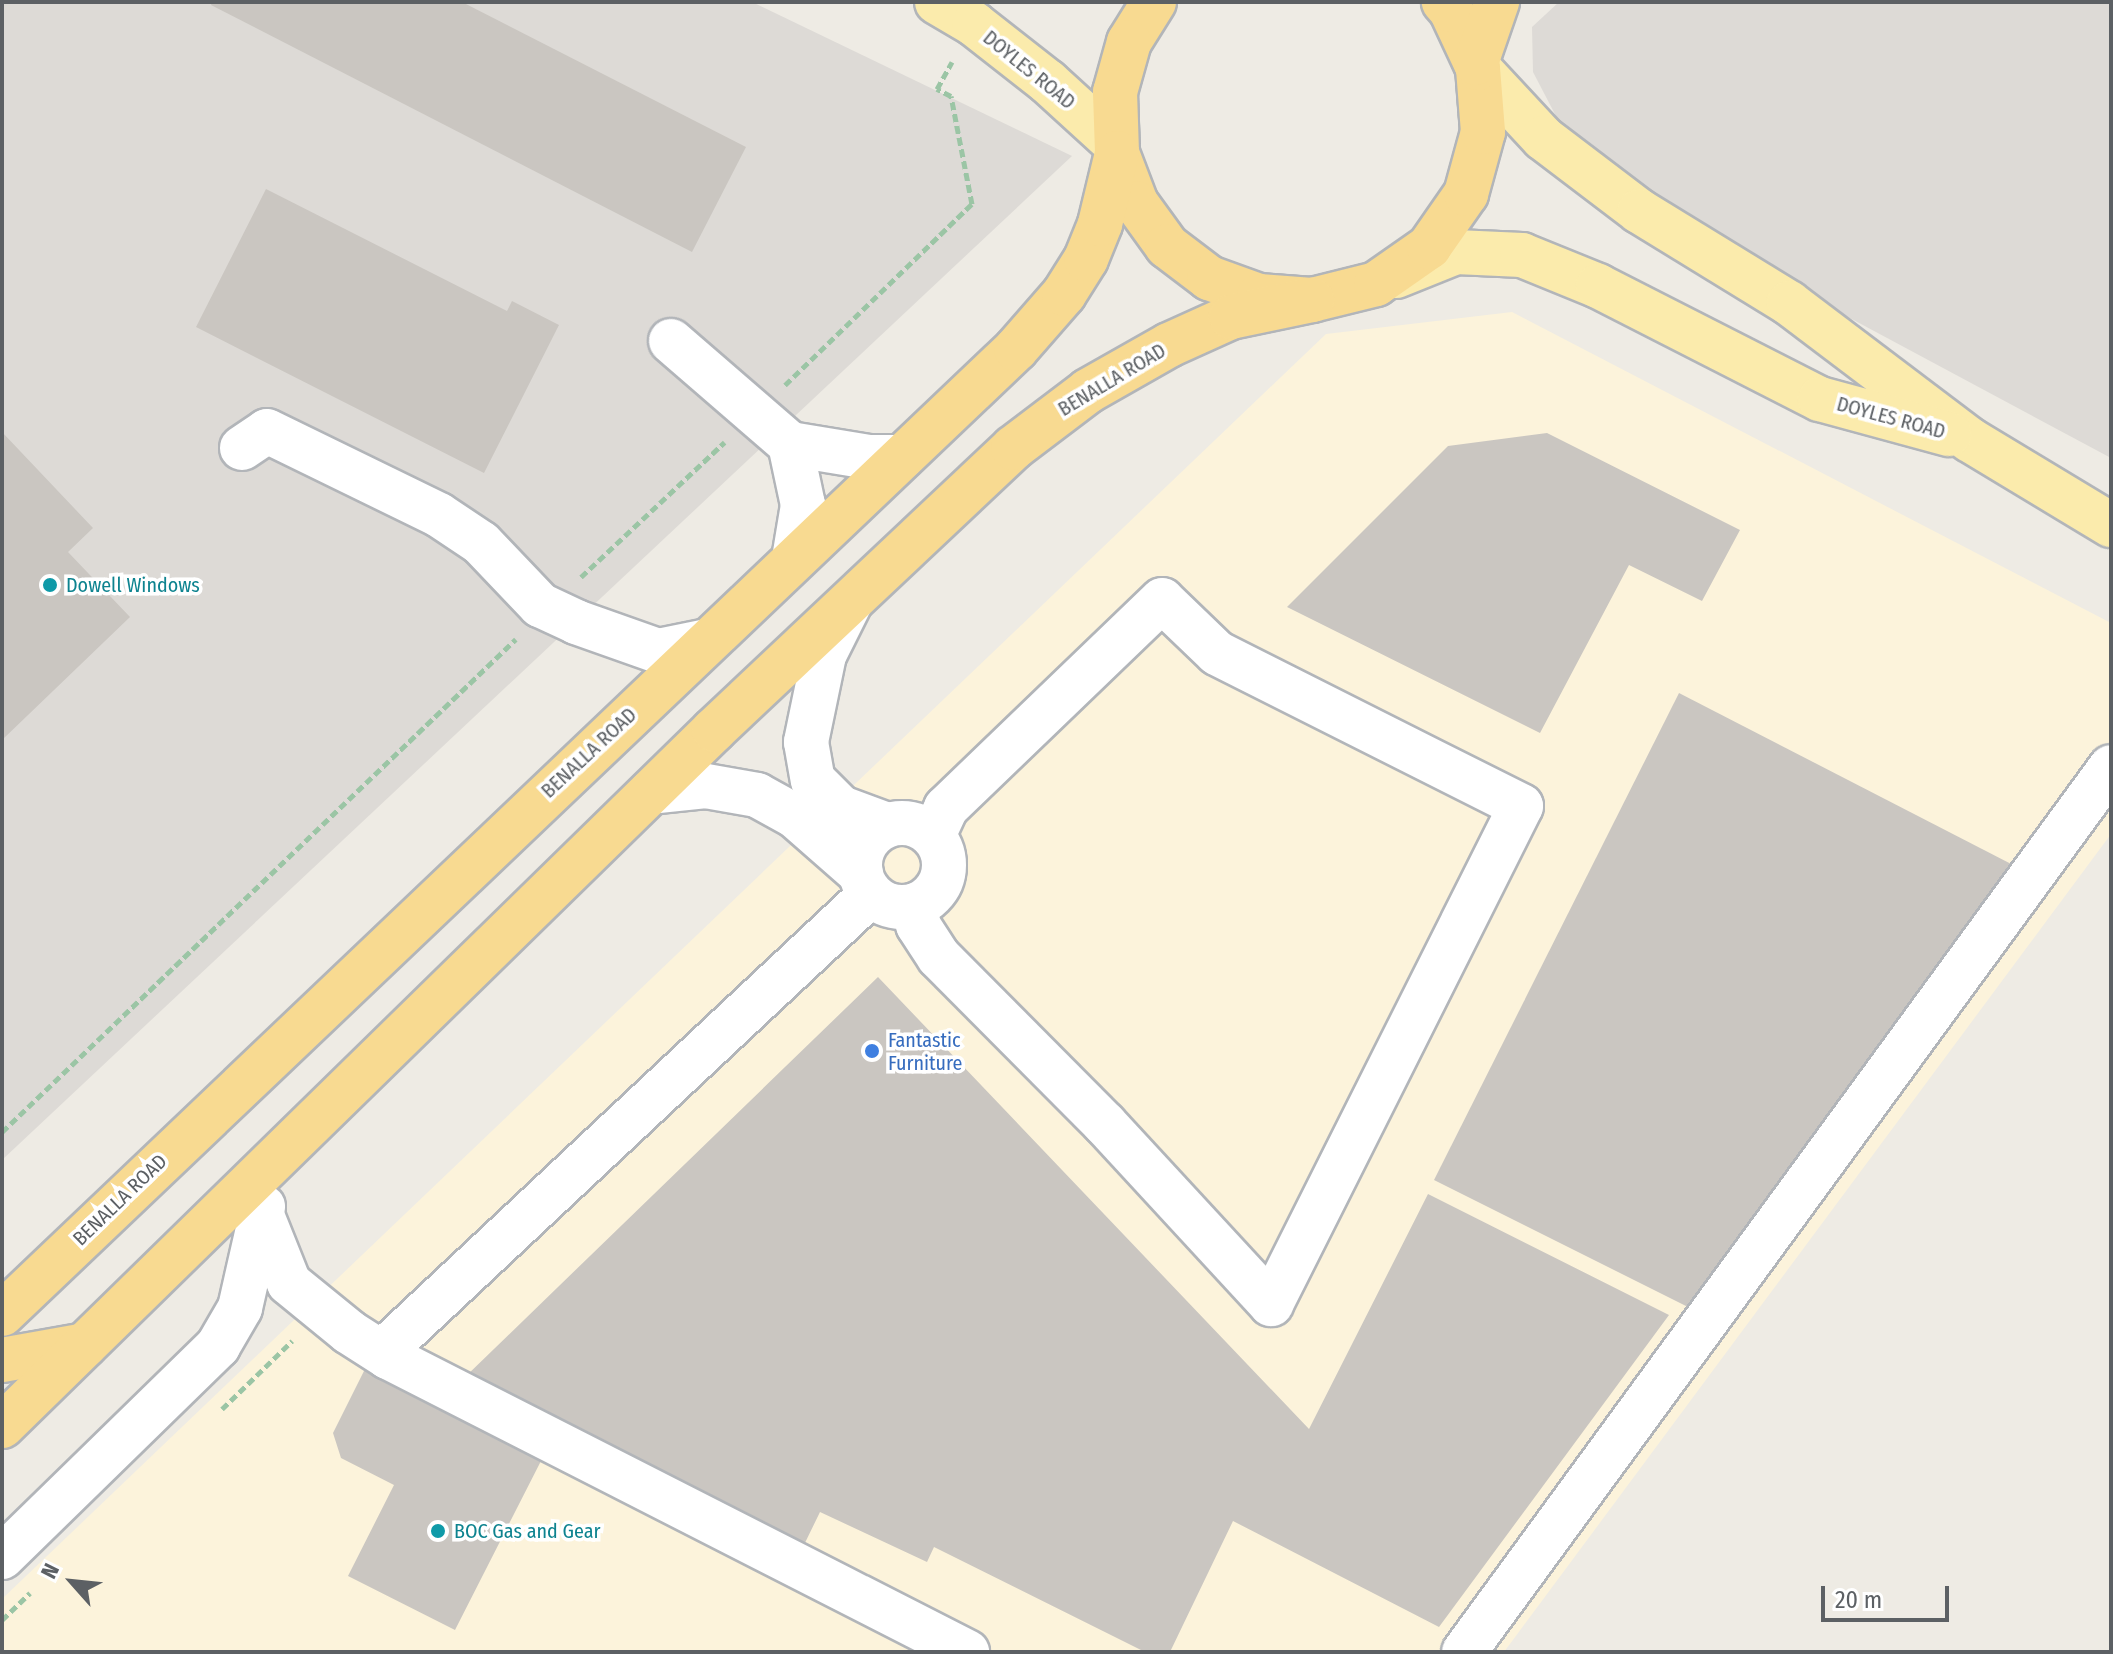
<!DOCTYPE html>
<html>
<head>
<meta charset="utf-8">
<style>
	body { margin:0 }
	#map { position:relative; width:2113px; height:1654px; overflow:hidden; background:#eeebe4; font-family:"Fira Sans Condensed",sans-serif }
	div>[style] { position:absolute }
	[style*='--x'] { left:calc(var(--x)*1px); top:calc(var(--y)*1px); width:calc(var(--w)*1px); rotate:calc(var(--a)*1deg) }
	.commercial>* { inset:0; background:#fcf3db }
	.industrial>* { inset:0; background:#dddad6 }
	.building>* { inset:0; background:#cac6c1 }
	.path>* { height:5px; margin-top:-2.5px; transform-origin:0; background:repeating-linear-gradient(90deg,#9bc5a5 0 8px,transparent 0 12px) }
	.roads { filter:drop-shadow(2px 0 #b2b5b9) drop-shadow(-2px 0 #b2b5b9) drop-shadow(0 2px #b2b5b9) drop-shadow(0 -2px #b2b5b9) }
	.minor>* { height:44px; margin:-22px; padding:0 22px; transform-origin:22px; border-radius:22px; background:#fff }
	.minor>.ring { margin:-22px; padding:0; box-sizing:content-box; background:none; border:44px solid #fff; border-radius:50% }
	.major>* { height:44px; margin:-22px; padding:0 22px; transform-origin:22px; border-radius:22px; background:#fbebac }
	.highway>* { height:44px; margin:-22px; padding:0 22px; transform-origin:22px; border-radius:22px; background:#f8da91 }
	.dots>* { width:22px; height:22px; translate:-50% -50%; box-sizing:border-box; border:4px solid #fff; border-radius:50% }
	span { translate:-50% -50%; white-space:nowrap; text-align:center; line-height:1.15; -webkit-text-stroke:7px #fff; paint-order:stroke }
	.street-label { font-size:20px; color:#5c6064 }
	.culture-label { font-size:20px; color:#0d838f }
	.left { translate:0 -50%; text-align:left }
	.shop-label { font-size:20px; color:#366cbe }
	.frame { position:absolute; inset:0; border:4px solid #5c6064; pointer-events:none }
	.north { position:absolute; left:32px; top:1542px; width:80px; height:80px; -webkit-text-stroke:6px #fff; paint-order:stroke; rotate:297deg; font-size:22px; font-weight:700; line-height:32px; text-align:center; color:#5c6064 }
	.north::after { content:''; display:block; margin:auto; width:28px; height:36px; background:#5c6064; clip-path:polygon(50% 0,100% 100%,50% 72%,0 100%) }
	.scale { position:absolute; left:1821px; top:1586px; width:128px; height:36px; box-sizing:border-box; border:4px solid #5c6064; border-top:0; padding-left:10px; font-size:24px; line-height:28px; white-space:nowrap; color:#5c6064; -webkit-text-stroke:6px #fff; paint-order:stroke }
</style>
</head>
<body>
<div id="map">
	<div class="commercial">
		<div style="clip-path:polygon(1512px 312px,2111px 623px,2111px 834px,1504px 1652px,2px 1652px,2px 1599px,1326px 334px)"></div>
	</div>
	<div class="industrial">
		<div style="clip-path:polygon(2px 2px,752px 2px,1072px 156px,2px 1160px)"></div>
		<div style="clip-path:polygon(1559px 2px,2111px 2px,2111px 458px,1712px 244px,1658px 207px,1558px 120px,1533px 72px,1532px 27px)"></div>
	</div>
	<div class="building">
		<div style="clip-path:polygon(212px 2px,462px 2px,746px 147px,692px 252px,211px 5px)"></div>
		<div style="clip-path:polygon(266px 189px,507px 311px,512px 301px,559px 325px,484px 473px,196px 327px)"></div>
		<div style="clip-path:polygon(2px 432px,93px 528px,68px 552px,130px 617px,2px 740px)"></div>
		<div style="clip-path:polygon(1547px 433px,1740px 530px,1702px 601px,1629px 565px,1540px 733px,1287px 607px,1448px 446px)"></div>
		<div style="clip-path:polygon(1679px 693px,2017px 867px,1700px 1313px,1434px 1180px)"></div>
		<div style="clip-path:polygon(878px 977px,1309px 1429px,1428px 1194px,1669px 1315px,1439px 1627px,1233px 1521px,1170px 1652px,1145px 1652px,934px 1547px,927px 1562px,820px 1512px,802px 1549px,463px 1379px)"></div>
		<div style="clip-path:polygon(366px 1367px,543px 1457px,455px 1630px,348px 1576px,394px 1485px,341px 1458px,333px 1433px)"></div>
	</div>
	<div class="path">
		<div style="--x:785;--y:385;--w:260;--a:-44.1"></div>
		<div style="--x:972;--y:204;--w:110;--a:-101"></div>
		<div style="--x:951;--y:96;--w:16;--a:-153"></div>
		<div style="--x:937;--y:89;--w:31;--a:-61"></div>
		<div style="--x:581;--y:577;--w:197;--a:-43.2"></div>
		<div style="--x:2;--y:1132;--w:712;--a:-43.81"></div>
		<div style="--x:222;--y:1409;--w:98;--a:-44.2"></div>
		<div style="--x:2;--y:1620;--w:39;--a:-44"></div>
	</div>
	<div class="roads">
		<div class="minor">
			<div style="--x:671;--y:341;--w:157;--a:40.9"></div>
			<div style="--x:242;--y:448;--w:30;--a:-34"></div>
			<div style="--x:267;--y:431;--w:191;--a:26"></div>
			<div style="--x:439;--y:515;--w:50;--a:33.7"></div>
			<div style="--x:481;--y:543;--w:86;--a:46.4"></div>
			<div style="--x:540;--y:605;--w:40;--a:25"></div>
			<div style="--x:576;--y:622;--w:87;--a:19.5"></div>
			<div style="--x:658;--y:651;--w:50;--a:-11.5"></div>
			<div style="--x:794;--y:559;--w:55;--a:-80.5"></div>
			<div style="--x:803;--y:505;--w:62;--a:-102"></div>
			<div style="--x:790;--y:444;--w:80;--a:9.3"></div>
			<div style="--x:869;--y:457;--w:33;--a:0"></div>
			<div style="--x:850;--y:603;--w:58;--a:116.6"></div>
			<div style="--x:824;--y:655;--w:89;--a:101.7"></div>
			<div style="--x:806;--y:742;--w:39;--a:80"></div>
			<div style="--x:813;--y:780;--w:40;--a:45"></div>
			<div style="--x:841;--y:808;--w:49;--a:20.3"></div>
			<div style="--x:651;--y:792;--w:55;--a:-6.2"></div>
			<div style="--x:706;--y:786;--w:52;--a:10"></div>
			<div style="--x:757;--y:795;--w:43;--a:28.9"></div>
			<div style="--x:795;--y:816;--w:88;--a:41.3"></div>
			<div class="ring" style="left:860px;top:823px;width:40px;height:40px"></div>
			<div style="--x:916;--y:905;--w:20;--a:84"></div>
			<div style="--x:918;--y:925;--w:38;--a:57"></div>
			<div style="--x:939;--y:957;--w:235;--a:45.2"></div>
			<div style="--x:1105;--y:1124;--w:245;--a:47.3"></div>
			<div style="--x:1271;--y:1304;--w:557;--a:-63.34"></div>
			<div style="--x:1521;--y:806;--w:340;--a:-153.3"></div>
			<div style="--x:1217;--y:653;--w:76;--a:-136.1"></div>
			<div style="--x:1162;--y:600;--w:300;--a:136.1"></div>
			<div style="--x:946;--y:808;--w:31;--a:115"></div>
			<div style="--x:261;--y:1213;--w:75;--a:68.2"></div>
			<div style="--x:289;--y:1283;--w:77;--a:39.2"></div>
			<div style="--x:349;--y:1332;--w:46;--a:32.7"></div>
			<div style="--x:388;--y:1357;--w:650;--a:27"></div>
			<div style="--x:388;--y:1357;--w:16;--a:-72"></div>
			<div style="--x:393;--y:1342;--w:655;--a:-43.14"></div>
			<div style="--x:2;--y:1557;--w:302;--a:-44.3"></div>
			<div style="--x:218;--y:1346;--w:44;--a:-59.9"></div>
			<div style="--x:240;--y:1308;--w:104;--a:-77.2"></div>
			<div style="--x:1464;--y:1652;--w:1096;--a:-53.83"></div>
		</div>
		<div class="major">
			<div style="--x:937;--y:2;--w:43;--a:30.7"></div>
			<div style="--x:974;--y:24;--w:94;--a:38.1"></div>
			<div style="--x:1048;--y:82;--w:92;--a:42.4"></div>
			<div style="--x:1478;--y:68;--w:96;--a:47.1"></div>
			<div style="--x:1543;--y:138;--w:121;--a:37.2"></div>
			<div style="--x:1639;--y:211;--w:176;--a:31.5"></div>
			<div style="--x:1789;--y:303;--w:227;--a:37.1"></div>
			<div style="--x:1970;--y:440;--w:165;--a:31.1"></div>
			<div style="--x:1396;--y:276;--w:65;--a:-21.8"></div>
			<div style="--x:1456;--y:252;--w:66;--a:2.6"></div>
			<div style="--x:1522;--y:255;--w:82;--a:22.2"></div>
			<div style="--x:1598;--y:286;--w:249;--a:27"></div>
			<div style="--x:1820;--y:399;--w:134;--a:15.2"></div>
		</div>
		<div class="highway">
			<div style="--x:1154;--y:2;--w:47;--a:122"></div>
			<div style="--x:1129;--y:42;--w:52;--a:105.6"></div>
			<div style="--x:1115;--y:92;--w:61;--a:88.1"></div>
			<div style="--x:1117;--y:153;--w:53;--a:69.2"></div>
			<div style="--x:1136;--y:203;--w:53;--a:54.2"></div>
			<div style="--x:1167;--y:246;--w:53;--a:37.3"></div>
			<div style="--x:1209;--y:278;--w:53;--a:19.8"></div>
			<div style="--x:1259;--y:296;--w:53;--a:4.3"></div>
			<div style="--x:1312;--y:300;--w:66;--a:-14"></div>
			<div style="--x:1376;--y:284;--w:65;--a:-34.9"></div>
			<div style="--x:1429;--y:247;--w:65;--a:-55.1"></div>
			<div style="--x:1466;--y:194;--w:64;--a:-74.7"></div>
			<div style="--x:1483;--y:132;--w:64;--a:-94.5"></div>
			<div style="--x:1478;--y:68;--w:64;--a:-115"></div>
			<div style="--x:1451;--y:10;--w:11;--a:-131"></div>
			<div style="--x:1476;--y:63;--w:65;--a:-71"></div>
			<div style="--x:2;--y:1314;--w:1400;--a:-43.58"></div>
			<div style="--x:1016;--y:349;--w:73;--a:-48.9"></div>
			<div style="--x:1064;--y:294;--w:41;--a:-57.8"></div>
			<div style="--x:1086;--y:259;--w:38;--a:-68"></div>
			<div style="--x:1100;--y:224;--w:73;--a:-76.5"></div>
			<div style="--x:2;--y:1360;--w:84;--a:-10.2"></div>
			<div style="--x:2;--y:1426;--w:996;--a:-44.35"></div>
			<div style="--x:714;--y:730;--w:411;--a:-43.3"></div>
			<div style="--x:1013;--y:448;--w:94;--a:-37.2"></div>
			<div style="--x:1088;--y:391;--w:93;--a:-29.6"></div>
			<div style="--x:1169;--y:345;--w:68;--a:-24.3"></div>
			<div style="--x:1231;--y:317;--w:83;--a:-11.9"></div>
		</div>
	</div>
	<div class="dots">
		<div style="left:50px;top:585px;background:#0f9aa8"></div>
		<div style="left:872px;top:1051px;background:#3f7fe0"></div>
		<div style="left:438px;top:1531px;background:#0f9aa8"></div>
	</div>
	<div class="street-label">
		<span style="left:1029px;top:70px;rotate:39deg">DOYLES ROAD</span>
		<span style="left:1112px;top:380px;rotate:-31deg">BENALLA ROAD</span>
		<span style="left:1891px;top:418px;rotate:15deg">DOYLES ROAD</span>
		<span style="left:589px;top:753px;rotate:-43deg">BENALLA ROAD</span>
		<span style="left:120px;top:1200px;rotate:-44deg">BENALLA ROAD</span>
	</div>
	<div class="culture-label">
		<span class="left" style="left:66px;top:585px">Dowell Windows</span>
		<span class="left" style="left:454px;top:1531px">BOC Gas and Gear</span>
	</div>
	<div class="shop-label">
		<span class="left" style="left:888px;top:1052px">Fantastic<br>Furniture</span>
	</div>
	<div class="frame"></div>
	<div class="north">N</div>
	<div class="scale">20 m</div>
</div>
</body>
</html>
